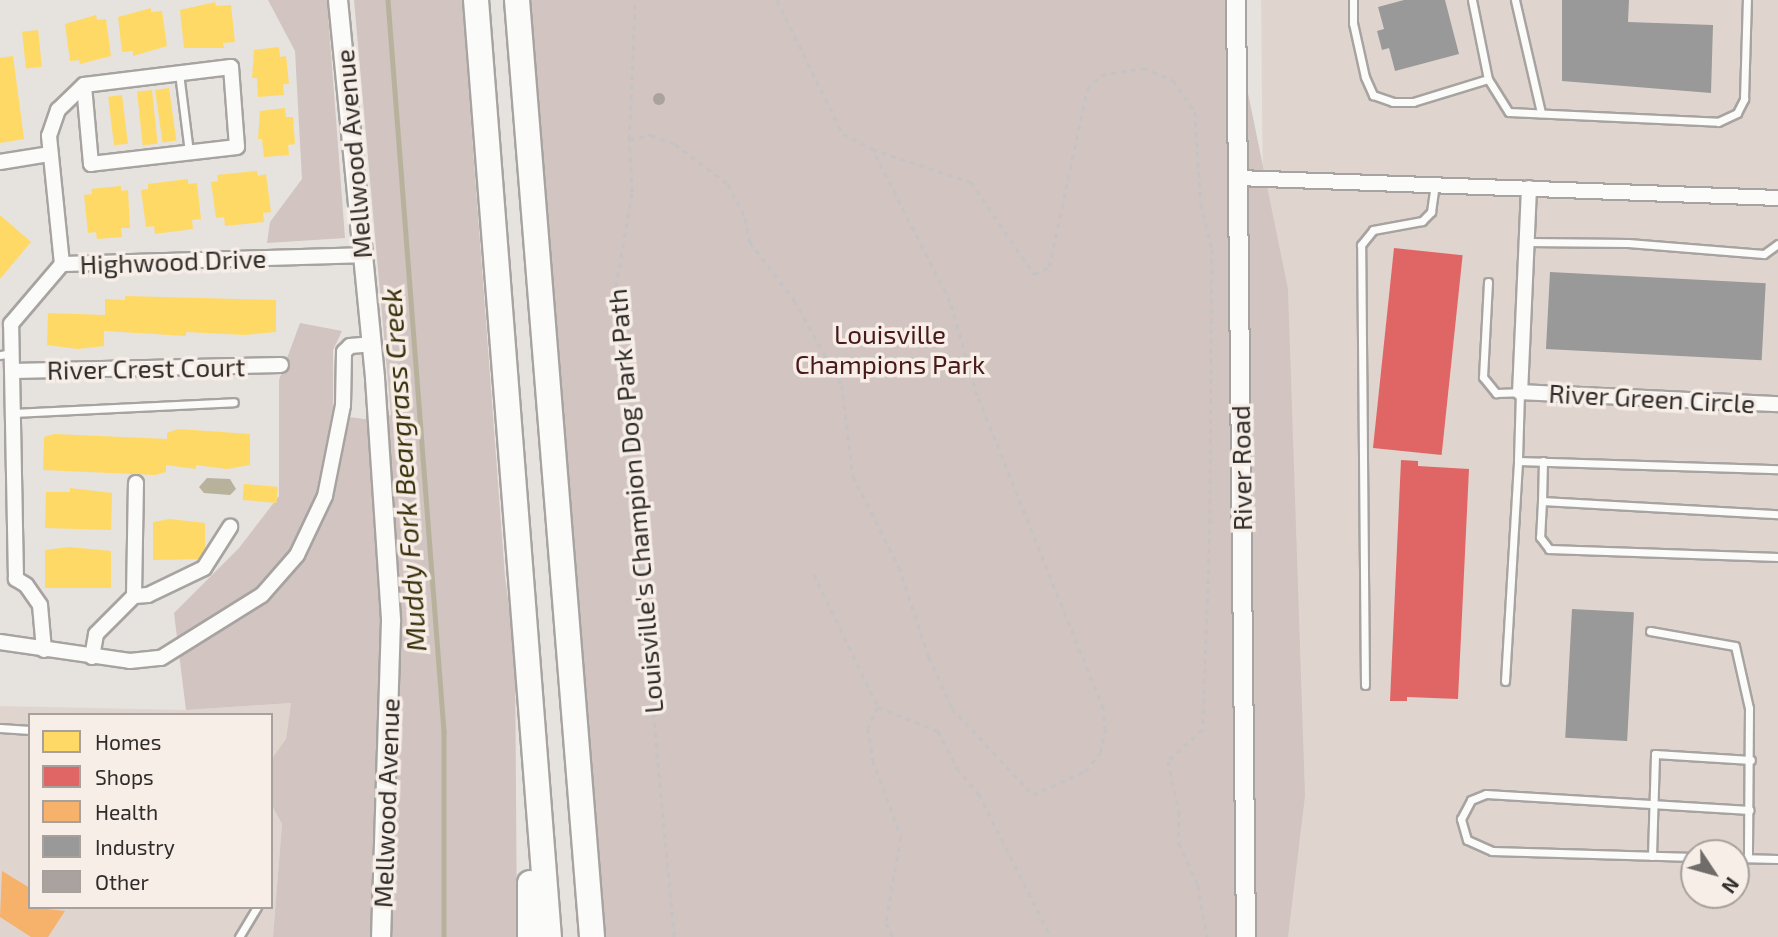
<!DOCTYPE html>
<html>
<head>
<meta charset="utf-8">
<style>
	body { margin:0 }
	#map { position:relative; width:1778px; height:937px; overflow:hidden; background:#e6e2de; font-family:"Exo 2",sans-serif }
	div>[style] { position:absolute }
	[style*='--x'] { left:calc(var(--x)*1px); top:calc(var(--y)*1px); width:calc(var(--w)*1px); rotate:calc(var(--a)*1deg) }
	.built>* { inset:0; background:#e0d5ce }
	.green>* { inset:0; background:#d1c4c1 }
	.water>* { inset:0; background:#b8b29d }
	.homes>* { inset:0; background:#ffd966; transform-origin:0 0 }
	.shops>* { inset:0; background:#e06666; transform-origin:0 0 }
	.health>* { inset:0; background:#f6b26b }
	.industry>* { inset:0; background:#999; transform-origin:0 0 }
	.stream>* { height:4.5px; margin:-2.25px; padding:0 2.25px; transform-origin:2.25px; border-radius:2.25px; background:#b8b29d }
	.building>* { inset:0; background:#aaa29f }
	.round { border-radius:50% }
	.path>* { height:2.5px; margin-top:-1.25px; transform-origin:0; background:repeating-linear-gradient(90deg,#c5c3c3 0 5px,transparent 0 10px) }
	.roads { filter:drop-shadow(2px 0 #a7a3a0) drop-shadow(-2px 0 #a7a3a0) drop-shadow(0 2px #a7a3a0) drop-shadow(0 -2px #a7a3a0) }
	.service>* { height:7px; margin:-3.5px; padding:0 3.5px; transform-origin:3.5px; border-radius:3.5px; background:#fbfbfa }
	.minor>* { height:14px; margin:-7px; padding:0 7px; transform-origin:7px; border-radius:7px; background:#fbfbfa }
	.tertiary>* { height:18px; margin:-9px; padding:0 9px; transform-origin:9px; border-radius:9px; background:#fbfbfa }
	.motorway>* { height:24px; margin:-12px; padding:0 12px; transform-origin:12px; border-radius:12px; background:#fbfbfa }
	span { translate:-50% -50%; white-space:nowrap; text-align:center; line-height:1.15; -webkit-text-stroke:7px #f7eee8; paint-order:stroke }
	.street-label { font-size:26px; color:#2f2c2a }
	.park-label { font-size:26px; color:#481a1c }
	.water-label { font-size:28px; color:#3a2f08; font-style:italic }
	.legend { position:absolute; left:28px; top:713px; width:245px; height:196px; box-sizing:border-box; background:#f7eee8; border:2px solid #a7a09c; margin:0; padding:9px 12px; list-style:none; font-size:21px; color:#2f2c2a }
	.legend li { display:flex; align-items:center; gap:14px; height:35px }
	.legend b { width:35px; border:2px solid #a7a09c }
	.north { position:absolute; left:1680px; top:839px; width:70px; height:70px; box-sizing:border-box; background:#f7eee8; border:2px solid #a7a09c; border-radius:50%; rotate:126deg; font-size:19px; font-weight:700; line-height:28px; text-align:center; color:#2f2c2a }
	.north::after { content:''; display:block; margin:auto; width:24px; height:32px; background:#6f6c69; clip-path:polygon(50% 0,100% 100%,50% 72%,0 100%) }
</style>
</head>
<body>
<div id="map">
	<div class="built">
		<div style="clip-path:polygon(evenodd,1261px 0,1778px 0,1778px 937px,1270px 937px,1261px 0,1694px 853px,1736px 853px,1736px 895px,1694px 895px,1694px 853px)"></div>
		<div style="clip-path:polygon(291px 703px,286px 740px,271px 760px,271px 715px,30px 715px,30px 907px,271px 907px,271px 804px,282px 824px,273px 937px,0 937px,0 706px,186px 710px)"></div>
	</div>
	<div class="green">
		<div style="clip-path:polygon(268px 0,327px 0,345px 238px,267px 243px,270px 222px,302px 179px,295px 51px)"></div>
		<div style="clip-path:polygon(354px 0,462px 0,505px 577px,515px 651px,517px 937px,273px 937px,282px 824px,271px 804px,271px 760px,286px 739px,291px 703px,186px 710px,174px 613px,239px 548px,279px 496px,279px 380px,300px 323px,342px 331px,333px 350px,333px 415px,372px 420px,391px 415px)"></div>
		<div style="clip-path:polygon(519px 0,1229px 0,1288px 289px,1305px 796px,1288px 937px,603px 937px)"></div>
	</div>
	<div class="water">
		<div style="clip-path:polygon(207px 478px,230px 479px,236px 489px,230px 495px,204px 493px,199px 487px)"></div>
	</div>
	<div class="homes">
		<div style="clip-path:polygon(215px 2px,216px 6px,231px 5px,235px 42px,223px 43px,224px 48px,184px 48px,180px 10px)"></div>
		<div style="clip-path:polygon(151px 8px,151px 12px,162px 11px,167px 46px,133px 56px,133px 51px,122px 52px,118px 17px)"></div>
		<div style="clip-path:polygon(96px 15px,97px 20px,106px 19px,111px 56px,80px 64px,79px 60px,70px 61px,65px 24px)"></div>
		<div style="left:38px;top:30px;width:37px;height:16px;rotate:84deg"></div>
		<div style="clip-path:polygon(279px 47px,280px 57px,286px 56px,289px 84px,283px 84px,284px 95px,258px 97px,257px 78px,252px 78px,254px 50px)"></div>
		<div style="clip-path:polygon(13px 56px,24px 139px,0 143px,0 58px)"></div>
		<div style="left:169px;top:88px;width:53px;height:14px;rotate:82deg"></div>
		<div style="left:152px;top:90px;width:54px;height:15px;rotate:84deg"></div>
		<div style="left:122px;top:95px;width:49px;height:14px;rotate:83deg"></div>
		<div style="clip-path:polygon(285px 108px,286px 117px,293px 117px,295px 144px,288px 145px,289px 155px,264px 157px,262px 139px,258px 139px,260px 111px)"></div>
		<div style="clip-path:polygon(257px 171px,258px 176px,266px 174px,271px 212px,263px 213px,264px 222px,225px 226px,224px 217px,216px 218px,211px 182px,218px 181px,217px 175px)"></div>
		<div style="clip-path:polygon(188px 179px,188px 184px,197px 183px,201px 219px,192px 220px,193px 229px,155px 234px,154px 226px,146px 227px,141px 190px,148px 189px,148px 184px)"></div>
		<div style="clip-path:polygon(121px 186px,121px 191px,128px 190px,130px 228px,121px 228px,122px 237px,97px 239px,96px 232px,88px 233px,84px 195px,92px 194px,91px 189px)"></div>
		<div style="clip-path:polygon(0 215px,31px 242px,0 279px)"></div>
		<div style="clip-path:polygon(125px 296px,276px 300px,276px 332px,244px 335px,186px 332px,186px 336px,104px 331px,104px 346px,78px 349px,47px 345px,48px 313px,105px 315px,105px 299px,125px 300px)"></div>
		<div style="clip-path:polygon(178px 429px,250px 434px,250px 465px,227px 469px,196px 465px,196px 469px,166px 465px,166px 472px,155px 475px,43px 470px,44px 437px,54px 434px,167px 439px,167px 433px)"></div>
		<div style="left:244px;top:484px;width:34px;height:16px;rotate:5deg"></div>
		<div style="clip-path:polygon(70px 488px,112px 493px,111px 530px,45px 528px,46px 492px,70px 492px)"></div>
		<div style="clip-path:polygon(170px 519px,205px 523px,205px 559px,153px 560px,153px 522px)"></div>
		<div style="clip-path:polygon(69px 547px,111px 551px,111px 588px,45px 588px,45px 550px)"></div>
	</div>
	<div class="shops">
		<div style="left:1394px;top:248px;width:69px;height:201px;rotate:6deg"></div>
		<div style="clip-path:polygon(1401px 460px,1418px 461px,1418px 466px,1469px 469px,1458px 699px,1407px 697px,1407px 701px,1390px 701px)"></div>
	</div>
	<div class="health">
		<div style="clip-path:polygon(2px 871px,30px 888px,30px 907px,65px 911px,48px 937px,31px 937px,0 917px)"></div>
	</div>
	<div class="industry">
		<div style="clip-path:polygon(1404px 0,1445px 0,1459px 54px,1395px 71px,1389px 48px,1382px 50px,1377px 31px,1384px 29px,1378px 7px)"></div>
		<div style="clip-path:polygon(1562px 0,1629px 0,1628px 22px,1713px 25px,1711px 93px,1562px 81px)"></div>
		<div style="left:1550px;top:272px;width:216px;height:77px;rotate:3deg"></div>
		<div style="left:1572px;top:609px;width:62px;height:129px;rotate:3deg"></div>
	</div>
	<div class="stream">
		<div style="--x:388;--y:0;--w:733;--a:85.62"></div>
		<div style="--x:444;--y:731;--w:206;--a:90"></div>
	</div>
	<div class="building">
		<div class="round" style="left:653px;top:93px;width:12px;height:12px"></div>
	</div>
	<div class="path">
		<div style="--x:777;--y:0;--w:149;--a:63.8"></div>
		<div style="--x:843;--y:134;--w:33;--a:27"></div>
		<div style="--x:872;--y:149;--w:104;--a:18.4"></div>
		<div style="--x:971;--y:182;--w:112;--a:55.6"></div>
		<div style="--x:1034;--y:274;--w:17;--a:-25"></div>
		<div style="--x:1049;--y:267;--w:182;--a:-77.9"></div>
		<div style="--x:1087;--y:89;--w:20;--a:-45"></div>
		<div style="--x:1101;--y:75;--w:43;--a:-9.5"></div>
		<div style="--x:1143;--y:68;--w:32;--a:22"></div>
		<div style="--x:1173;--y:80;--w:39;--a:55"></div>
		<div style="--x:1195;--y:112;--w:92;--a:86.3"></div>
		<div style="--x:1201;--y:204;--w:46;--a:76.3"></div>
		<div style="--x:1212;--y:249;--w:280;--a:90.4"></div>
		<div style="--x:1210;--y:529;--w:201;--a:92"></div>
		<div style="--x:1203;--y:730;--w:47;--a:138.5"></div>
		<div style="--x:1168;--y:761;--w:52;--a:77.8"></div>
		<div style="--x:1179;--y:812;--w:31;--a:90"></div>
		<div style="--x:1179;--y:843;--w:46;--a:65.7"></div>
		<div style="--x:1198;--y:885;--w:53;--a:80.2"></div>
		<div style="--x:629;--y:140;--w:140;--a:-87.5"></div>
		<div style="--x:814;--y:574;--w:148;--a:64.3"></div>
		<div style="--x:878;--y:707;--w:65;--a:21.8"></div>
		<div style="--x:938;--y:731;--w:42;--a:62.8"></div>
		<div style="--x:957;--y:768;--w:34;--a:50"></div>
		<div style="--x:979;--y:794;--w:160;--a:63.3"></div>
		<div style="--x:878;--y:707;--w:23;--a:115"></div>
		<div style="--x:868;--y:728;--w:32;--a:81"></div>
		<div style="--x:873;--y:760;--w:82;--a:70"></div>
		<div style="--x:901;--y:837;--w:87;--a:99.9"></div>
		<div style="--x:886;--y:923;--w:16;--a:63"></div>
		<div style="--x:674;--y:937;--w:643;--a:-95.36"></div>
		<div style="--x:614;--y:297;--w:107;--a:-80.3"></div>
		<div style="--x:632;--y:192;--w:52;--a:-93.3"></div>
		<div style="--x:629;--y:140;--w:23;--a:-13"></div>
		<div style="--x:651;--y:135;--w:26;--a:21"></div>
		<div style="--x:675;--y:144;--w:66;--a:37"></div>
		<div style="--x:728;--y:184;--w:38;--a:63"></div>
		<div style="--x:745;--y:218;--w:25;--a:78"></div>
		<div style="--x:750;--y:242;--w:73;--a:52.8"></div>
		<div style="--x:794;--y:300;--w:98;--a:60.5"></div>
		<div style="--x:842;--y:385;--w:92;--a:83.1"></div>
		<div style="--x:853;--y:476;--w:102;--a:63.2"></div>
		<div style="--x:899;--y:567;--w:95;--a:71.6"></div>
		<div style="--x:929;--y:657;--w:56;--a:65.7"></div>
		<div style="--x:952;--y:708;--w:119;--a:47"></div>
		<div style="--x:1033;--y:795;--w:57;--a:-24.8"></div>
		<div style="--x:1085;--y:771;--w:23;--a:-50"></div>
		<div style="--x:1100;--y:753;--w:23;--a:-77"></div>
		<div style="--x:1105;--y:731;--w:22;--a:-95"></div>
		<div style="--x:1103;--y:709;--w:337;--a:-111.9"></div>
		<div style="--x:977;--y:396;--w:98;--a:-106"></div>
		<div style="--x:950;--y:302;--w:172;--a:-117"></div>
	</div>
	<div class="roads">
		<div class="service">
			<div style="--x:1353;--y:0;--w:23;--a:90"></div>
			<div style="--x:1353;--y:23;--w:55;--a:77.5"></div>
			<div style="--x:1365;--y:77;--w:20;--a:66"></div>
			<div style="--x:1373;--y:95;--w:21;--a:19"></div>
			<div style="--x:1393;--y:102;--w:20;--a:0"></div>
			<div style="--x:1413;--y:102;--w:78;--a:-17"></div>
			<div style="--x:1488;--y:79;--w:39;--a:58"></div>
			<div style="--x:1509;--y:112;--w:209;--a:2.7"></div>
			<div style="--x:1718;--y:122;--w:21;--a:-25"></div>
			<div style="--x:1737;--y:113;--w:16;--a:-63"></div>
			<div style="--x:1744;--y:99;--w:99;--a:-88.3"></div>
			<div style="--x:1472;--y:0;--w:81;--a:78.6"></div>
			<div style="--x:1515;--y:0;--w:116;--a:77"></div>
			<div style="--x:179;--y:73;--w:80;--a:82.8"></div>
			<div style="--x:1527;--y:242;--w:101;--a:0.6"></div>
			<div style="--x:1628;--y:243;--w:136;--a:4.6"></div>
			<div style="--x:1764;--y:254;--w:17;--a:-36"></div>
			<div style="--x:1488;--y:282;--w:95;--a:93"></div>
			<div style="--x:1483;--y:377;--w:21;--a:51"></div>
			<div style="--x:1496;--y:393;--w:24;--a:-2"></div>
			<div style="--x:1520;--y:392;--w:69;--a:91.7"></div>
			<div style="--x:1518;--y:461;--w:260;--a:1.8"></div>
			<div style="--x:0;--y:355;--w:11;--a:-10"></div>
			<div style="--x:13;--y:413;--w:221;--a:-2.8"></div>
			<div style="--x:1543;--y:461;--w:40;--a:91.4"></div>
			<div style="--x:1542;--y:501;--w:236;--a:3.2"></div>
			<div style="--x:1542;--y:501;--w:36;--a:93"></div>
			<div style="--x:1540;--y:537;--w:15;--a:53"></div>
			<div style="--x:1549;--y:549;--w:229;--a:2"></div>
			<div style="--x:1650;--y:631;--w:86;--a:10"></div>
			<div style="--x:1735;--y:646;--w:64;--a:77.3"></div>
			<div style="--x:1749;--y:708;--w:150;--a:90.4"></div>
			<div style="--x:1505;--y:681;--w:220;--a:-86.6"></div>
			<div style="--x:1365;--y:685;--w:440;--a:-90.5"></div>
			<div style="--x:1361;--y:245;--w:19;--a:-51"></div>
			<div style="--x:1373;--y:230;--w:50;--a:-10.4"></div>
			<div style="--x:1422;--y:221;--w:13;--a:-45"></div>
			<div style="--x:1431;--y:212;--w:28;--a:-82"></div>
			<div style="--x:0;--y:728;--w:30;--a:4"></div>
			<div style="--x:1652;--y:856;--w:102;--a:-88.3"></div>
			<div style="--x:1655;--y:754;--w:96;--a:3.6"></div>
			<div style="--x:1694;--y:857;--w:202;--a:-178.3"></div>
			<div style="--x:1492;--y:851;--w:27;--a:-156"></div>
			<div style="--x:1467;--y:840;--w:22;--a:-106"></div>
			<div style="--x:1461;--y:819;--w:21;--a:-62"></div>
			<div style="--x:1471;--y:800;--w:16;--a:-22"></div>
			<div style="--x:1486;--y:794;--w:264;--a:3.5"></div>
			<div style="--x:1736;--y:858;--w:42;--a:1.4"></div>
			<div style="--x:239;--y:937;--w:35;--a:-59"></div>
		</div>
		<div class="minor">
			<div style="--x:231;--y:67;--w:80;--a:85.7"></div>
			<div style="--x:237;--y:147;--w:147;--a:173.4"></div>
			<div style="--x:91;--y:164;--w:79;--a:-95.1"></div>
			<div style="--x:84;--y:85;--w:148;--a:-7"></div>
			<div style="--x:0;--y:162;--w:51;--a:-9.1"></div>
			<div style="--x:1238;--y:178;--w:540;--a:2.12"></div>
			<div style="--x:1529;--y:188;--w:204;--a:92.5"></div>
			<div style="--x:1520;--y:392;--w:258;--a:2.7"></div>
			<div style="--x:62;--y:264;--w:300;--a:-1.7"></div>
			<div style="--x:62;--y:264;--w:129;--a:-95.8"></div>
			<div style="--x:49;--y:136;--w:28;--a:-71"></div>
			<div style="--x:58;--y:110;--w:36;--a:-44"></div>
			<div style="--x:12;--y:371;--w:269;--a:-1.3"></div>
			<div style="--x:134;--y:596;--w:14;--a:-4"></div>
			<div style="--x:148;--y:595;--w:62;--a:-25.7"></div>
			<div style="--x:204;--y:568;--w:49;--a:-57.6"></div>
			<div style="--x:0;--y:642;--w:131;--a:8.3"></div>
			<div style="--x:130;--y:661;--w:31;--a:-6"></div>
			<div style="--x:161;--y:658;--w:119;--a:-32"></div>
			<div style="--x:262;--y:595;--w:53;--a:-48.8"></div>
			<div style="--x:297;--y:555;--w:65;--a:-64.6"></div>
			<div style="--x:325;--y:496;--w:93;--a:-78.8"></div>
			<div style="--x:343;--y:405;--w:53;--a:-88.9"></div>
			<div style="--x:344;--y:352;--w:8;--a:-45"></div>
			<div style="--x:350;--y:346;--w:21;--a:-5"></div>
			<div style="--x:44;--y:650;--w:45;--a:-95.1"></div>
			<div style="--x:40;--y:605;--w:24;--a:-125"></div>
			<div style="--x:26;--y:585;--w:12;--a:-149"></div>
			<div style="--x:16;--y:579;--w:255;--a:-91.1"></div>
			<div style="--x:11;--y:324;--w:79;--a:-49.6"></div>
			<div style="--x:92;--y:657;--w:23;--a:-80"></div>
			<div style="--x:96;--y:634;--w:54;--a:-45"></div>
			<div style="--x:134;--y:596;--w:113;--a:-89"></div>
		</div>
		<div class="tertiary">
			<div style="--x:338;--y:0;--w:380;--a:84.4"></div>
			<div style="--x:375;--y:378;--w:244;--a:86.2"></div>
			<div style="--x:391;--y:621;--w:316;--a:91.8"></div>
			<div style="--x:1236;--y:0;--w:937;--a:89.39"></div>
		</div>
		<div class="motorway">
			<div style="--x:476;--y:0;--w:940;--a:85.55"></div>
			<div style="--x:517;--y:0;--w:940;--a:85.42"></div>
			<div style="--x:530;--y:937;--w:54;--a:-90"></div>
		</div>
	</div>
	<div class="street-label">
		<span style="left:353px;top:154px;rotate:-95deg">Mellwood Avenue</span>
		<span style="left:173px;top:261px;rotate:-2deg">Highwood Drive</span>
		<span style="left:146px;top:368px;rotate:-1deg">River Crest Court</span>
		<span style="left:1652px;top:398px;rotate:3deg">River Green Circle</span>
		<span style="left:1241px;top:468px;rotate:-91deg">River Road</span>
		<span style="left:635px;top:501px;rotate:-95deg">Louisville's Champion Dog Park Path</span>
		<span style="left:386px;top:803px;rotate:-88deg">Mellwood Avenue</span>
	</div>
	<div class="park-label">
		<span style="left:890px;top:349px">Louisville<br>Champions Park</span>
	</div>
	<div class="water-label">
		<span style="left:403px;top:470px;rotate:-94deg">Muddy Fork Beargrass Creek</span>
	</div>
	<ul class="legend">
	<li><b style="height:19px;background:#ffd966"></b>Homes</li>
	<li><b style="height:19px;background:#e06666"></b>Shops</li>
	<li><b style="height:19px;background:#f6b26b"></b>Health</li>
	<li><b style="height:19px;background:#999"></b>Industry</li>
	<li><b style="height:19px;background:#aaa29f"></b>Other</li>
	</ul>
	<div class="north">N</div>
</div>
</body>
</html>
